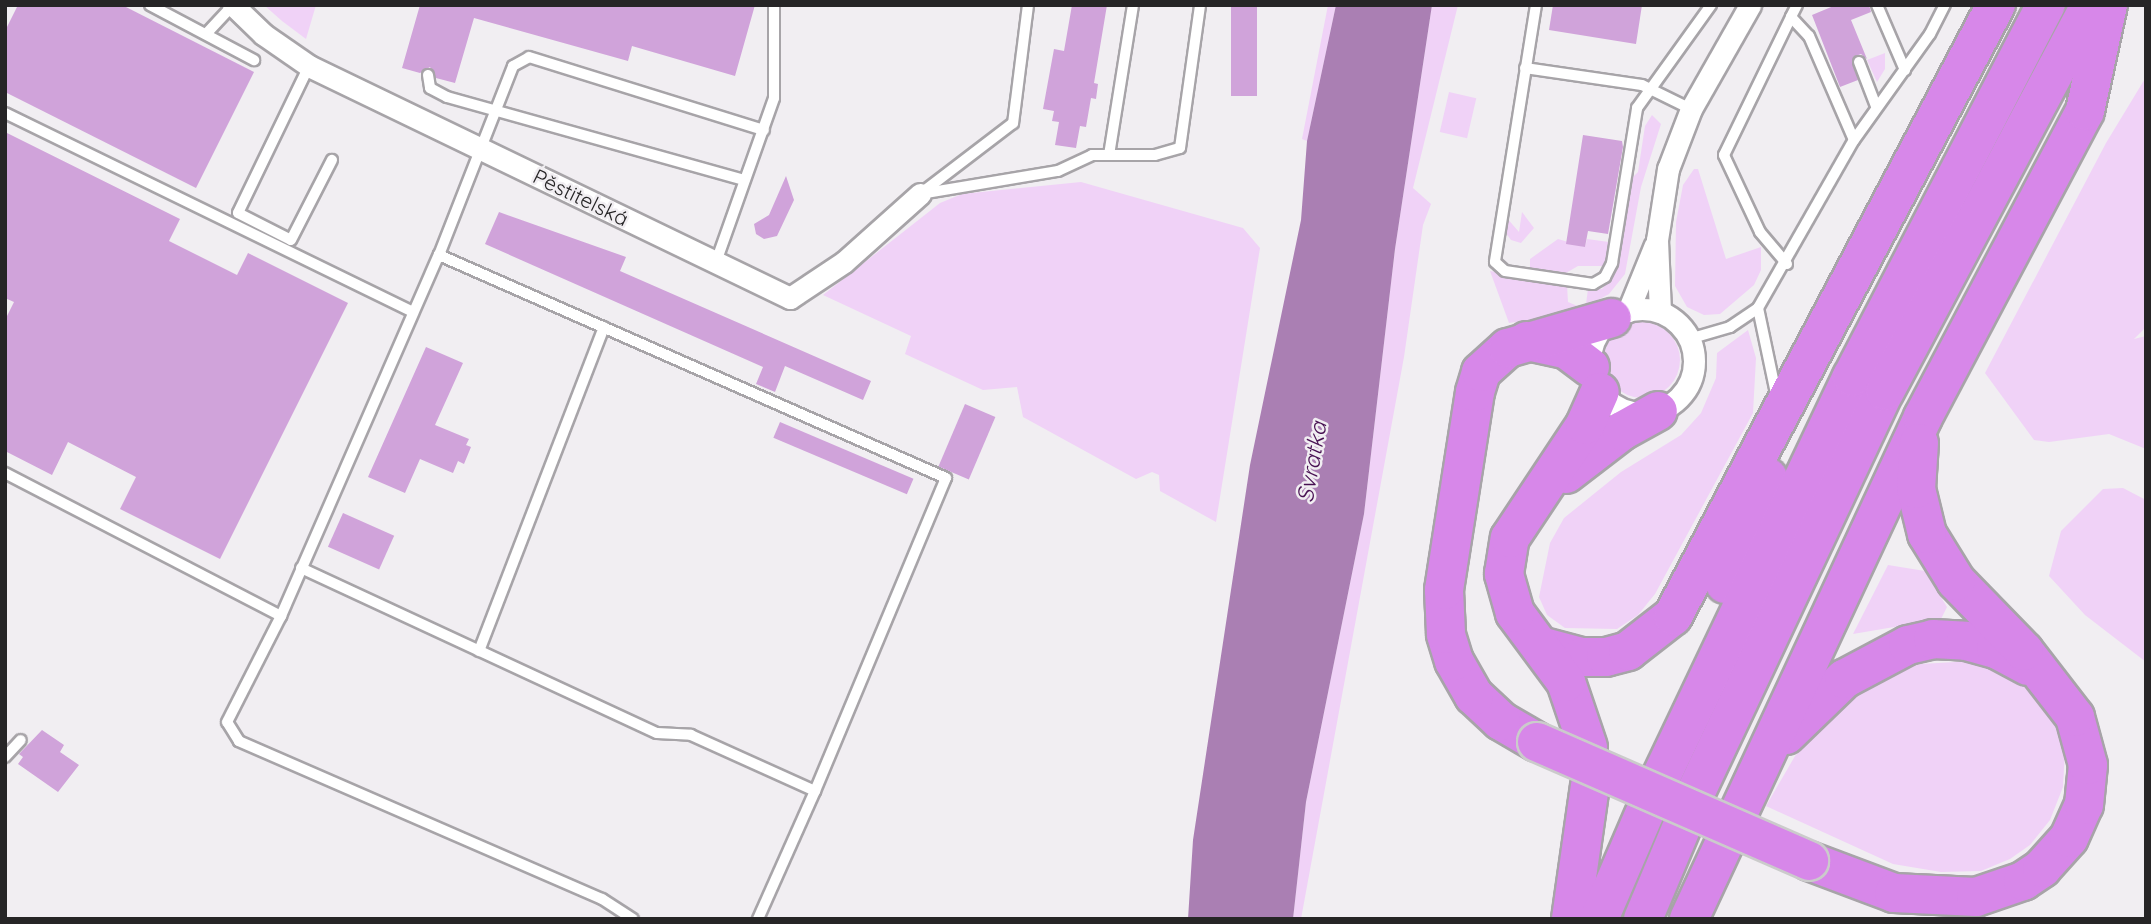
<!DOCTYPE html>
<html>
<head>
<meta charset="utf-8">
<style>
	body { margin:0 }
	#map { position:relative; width:2151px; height:924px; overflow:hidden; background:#f1eef2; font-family:Quicksand,sans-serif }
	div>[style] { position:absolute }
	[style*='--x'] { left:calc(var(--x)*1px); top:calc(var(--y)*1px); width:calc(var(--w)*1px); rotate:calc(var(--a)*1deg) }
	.green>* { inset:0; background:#f0d2f7; transform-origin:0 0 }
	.round { border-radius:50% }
	.water>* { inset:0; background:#aa7fb3 }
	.building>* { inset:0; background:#d0a3da; transform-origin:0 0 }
	.roads { filter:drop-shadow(2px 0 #a7a4a8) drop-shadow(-2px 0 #a7a4a8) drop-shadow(0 2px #a7a4a8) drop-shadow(0 -2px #a7a4a8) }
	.service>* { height:10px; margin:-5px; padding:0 5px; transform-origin:5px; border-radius:5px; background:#fff }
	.minor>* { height:21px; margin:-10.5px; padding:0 10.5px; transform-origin:10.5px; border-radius:10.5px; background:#fff }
	.minor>.ring { margin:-10.5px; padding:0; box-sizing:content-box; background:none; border:21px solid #fff; border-radius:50% }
	.motorway>* { height:38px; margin:-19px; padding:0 19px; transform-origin:19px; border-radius:19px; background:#d787e9 }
	.bridges { filter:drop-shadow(2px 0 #cbcbcb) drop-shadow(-2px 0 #cbcbcb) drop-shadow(0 2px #cbcbcb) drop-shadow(0 -2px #cbcbcb) }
	.motorway-bridge>* { height:38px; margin:-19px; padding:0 19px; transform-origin:19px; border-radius:19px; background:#d787e9 }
	span { translate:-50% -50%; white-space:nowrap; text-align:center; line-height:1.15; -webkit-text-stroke:5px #f1eef2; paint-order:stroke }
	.street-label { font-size:21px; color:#262526 }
	.water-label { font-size:23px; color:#471052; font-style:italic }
	.frame { position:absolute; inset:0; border:7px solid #262526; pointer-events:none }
</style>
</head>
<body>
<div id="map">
	<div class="green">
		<div style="clip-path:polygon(264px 5px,316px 5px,306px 39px,282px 21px)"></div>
		<div style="clip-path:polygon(1328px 5px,1336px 5px,1307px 141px,1302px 139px)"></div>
		<div style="clip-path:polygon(1432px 5px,1458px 5px,1413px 188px,1431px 204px,1423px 225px,1404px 357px,1301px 919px,1293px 919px,1306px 802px,1364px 514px,1395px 249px)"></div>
		<div style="clip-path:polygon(1885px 53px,1885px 69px,1877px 82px,1867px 60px)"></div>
		<div style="clip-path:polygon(2146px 77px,2146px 327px,2134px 339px,2146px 336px,2146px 449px,2109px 434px,2049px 442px,2034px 440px,1985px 373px,2106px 143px)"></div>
		<div style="left:1449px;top:92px;width:28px;height:41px;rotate:13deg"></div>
		<div style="clip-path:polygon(1652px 115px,1661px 124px,1641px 187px,1625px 274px,1609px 294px,1574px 313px,1509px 323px,1490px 271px,1567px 285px,1568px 302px,1580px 307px,1586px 304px,1588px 289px,1602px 289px,1616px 272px,1631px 179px,1638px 172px,1645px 126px)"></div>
		<div style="clip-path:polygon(1694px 169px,1698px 169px,1726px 259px,1761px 247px,1761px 270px,1754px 285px,1720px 314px,1704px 315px,1687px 307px,1675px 286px,1676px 222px,1683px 185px)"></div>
		<div style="clip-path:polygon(1081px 182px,1243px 228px,1260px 248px,1216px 522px,1160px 491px,1159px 475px,1152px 472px,1136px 479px,1023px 417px,1017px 387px,983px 390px,905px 354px,911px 336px,823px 295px,940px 203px,962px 194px)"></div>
		<div style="clip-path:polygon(1522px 212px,1534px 228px,1521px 243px,1511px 240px,1505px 232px,1506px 217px,1519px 232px)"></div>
		<div style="clip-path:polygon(1558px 239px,1585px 247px,1587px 239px,1609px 242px,1605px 266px,1578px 266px,1566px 273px,1530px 268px,1530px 259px)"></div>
		<div class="round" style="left:1604px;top:322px;width:76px;height:76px"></div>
		<div style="clip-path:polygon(1748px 330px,1756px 358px,1753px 413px,1655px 594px,1638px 615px,1617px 629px,1565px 628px,1547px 615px,1539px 597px,1550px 543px,1564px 518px,1621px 472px,1681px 435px,1701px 413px,1716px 378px,1717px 353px)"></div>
		<div style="clip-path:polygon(2123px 488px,2146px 500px,2146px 662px,2085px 615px,2049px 576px,2061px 531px,2103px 489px)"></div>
		<div style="clip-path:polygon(1888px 565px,1925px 571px,1947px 607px,1941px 619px,1853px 634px)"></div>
		<div style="clip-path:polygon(1974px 661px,2019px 675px,2060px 727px,2065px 751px,2063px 787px,2050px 820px,2030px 845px,2010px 859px,1981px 871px,1941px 872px,1893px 864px,1766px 806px,1795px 756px,1846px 700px,1881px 677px,1920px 664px)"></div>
	</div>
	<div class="water">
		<div style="clip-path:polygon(1336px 5px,1432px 5px,1395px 249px,1364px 514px,1306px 802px,1293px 919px,1188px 919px,1193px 840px,1250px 465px,1301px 220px,1307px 141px)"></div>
	</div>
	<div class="building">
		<div style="clip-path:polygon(18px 5px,122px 5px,254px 72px,196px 188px,5px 92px,5px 31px)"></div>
		<div style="clip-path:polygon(420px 5px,755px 5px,735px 76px,632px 46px,628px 61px,474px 18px,455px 83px,436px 78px,430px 67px,420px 73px,402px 68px)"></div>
		<div style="clip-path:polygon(1072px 5px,1107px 5px,1094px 83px,1098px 84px,1096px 99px,1091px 98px,1086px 127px,1080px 126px,1076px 148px,1055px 145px,1059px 122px,1052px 121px,1054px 111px,1043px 109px,1054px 49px,1064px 51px)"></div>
		<div style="left:1231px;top:5px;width:26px;height:91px"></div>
		<div style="clip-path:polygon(1553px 5px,1642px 5px,1636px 44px,1549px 30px)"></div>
		<div style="clip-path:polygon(1836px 5px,1869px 5px,1871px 12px,1851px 20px,1867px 59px,1861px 54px,1853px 57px,1858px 80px,1840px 87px,1812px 15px)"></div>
		<div style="clip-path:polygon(5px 132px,180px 219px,169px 241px,237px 275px,248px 253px,348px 303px,220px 559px,120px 509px,136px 477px,68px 442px,52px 475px,5px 451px,5px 320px,14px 302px,5px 298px)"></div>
		<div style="clip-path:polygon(1583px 135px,1622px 141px,1623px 147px,1608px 234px,1588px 231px,1585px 247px,1566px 244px)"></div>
		<div style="clip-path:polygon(786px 176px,794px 200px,777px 236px,764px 239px,756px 234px,754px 224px,769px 215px)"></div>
		<div style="clip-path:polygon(499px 212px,626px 257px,620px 271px,871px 381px,863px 400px,785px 366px,775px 392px,756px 384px,763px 367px,485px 244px)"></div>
		<div style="clip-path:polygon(426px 347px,463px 363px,435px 425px,469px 439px,466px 445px,471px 447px,464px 464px,458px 461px,453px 473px,420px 459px,405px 493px,368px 477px)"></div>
		<div style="left:965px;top:404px;width:33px;height:68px;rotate:23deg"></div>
		<div style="left:780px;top:422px;width:145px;height:17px;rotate:23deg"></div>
		<div style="left:343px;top:513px;width:56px;height:37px;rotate:24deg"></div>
		<div style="clip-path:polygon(42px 730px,64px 745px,60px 752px,79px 765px,58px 792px,18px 764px,23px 757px,19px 754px)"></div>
	</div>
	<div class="roads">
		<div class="service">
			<div style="--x:150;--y:5;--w:118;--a:27.9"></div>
			<div style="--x:1028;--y:5;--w:119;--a:97.2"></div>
			<div style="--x:1013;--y:123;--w:117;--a:142.6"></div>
			<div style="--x:920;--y:194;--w:140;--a:-9.5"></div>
			<div style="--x:1058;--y:171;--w:38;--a:-25"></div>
			<div style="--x:1092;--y:155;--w:63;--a:0"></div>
			<div style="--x:1155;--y:155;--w:26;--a:-16"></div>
			<div style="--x:1180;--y:148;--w:144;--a:-82"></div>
			<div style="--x:1536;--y:5;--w:260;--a:99.1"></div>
			<div style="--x:1495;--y:262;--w:13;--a:42"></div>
			<div style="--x:1505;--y:271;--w:89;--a:8.4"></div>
			<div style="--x:1593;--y:284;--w:14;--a:-30"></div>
			<div style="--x:1605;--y:277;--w:16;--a:-63"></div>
			<div style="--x:1612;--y:263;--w:157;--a:-80.8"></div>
			<div style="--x:1637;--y:108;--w:127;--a:-54.3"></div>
			<div style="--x:1797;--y:5;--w:13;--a:117"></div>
			<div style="--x:1791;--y:17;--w:26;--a:47"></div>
			<div style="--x:1809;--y:36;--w:113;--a:66.6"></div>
			<div style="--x:1877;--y:5;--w:71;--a:66.7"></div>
			<div style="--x:206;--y:34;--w:40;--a:-47"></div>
			<div style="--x:1859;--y:62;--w:47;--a:68.9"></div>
			<div style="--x:309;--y:66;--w:163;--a:115.8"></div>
			<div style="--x:238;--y:213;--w:59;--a:27"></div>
			<div style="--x:291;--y:240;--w:90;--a:-62.9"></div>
			<div style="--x:1525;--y:68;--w:118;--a:8.3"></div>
			<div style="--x:1642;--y:85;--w:55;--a:26.1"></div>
			<div style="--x:428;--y:75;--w:13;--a:81"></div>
			<div style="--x:430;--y:88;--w:19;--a:28"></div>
			<div style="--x:447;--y:97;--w:308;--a:15.6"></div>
			<div style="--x:5;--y:113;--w:454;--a:26"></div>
			<div style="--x:1109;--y:155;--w:152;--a:-80.9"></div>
			<div style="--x:716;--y:262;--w:174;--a:-70.5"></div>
			<div style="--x:774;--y:98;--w:93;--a:-90"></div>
			<div style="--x:1787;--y:264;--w:42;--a:-130.2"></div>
			<div style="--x:1760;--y:232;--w:85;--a:-115.1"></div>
			<div style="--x:1724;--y:155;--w:153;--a:-64.1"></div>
			<div style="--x:1758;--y:308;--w:83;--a:78.1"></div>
			<div style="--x:1689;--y:339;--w:43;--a:-16.3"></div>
			<div style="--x:1730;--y:327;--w:34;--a:-34"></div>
			<div style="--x:1758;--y:308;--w:193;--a:-60.3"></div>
			<div style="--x:1854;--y:140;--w:130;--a:-54.4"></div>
			<div style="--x:1930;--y:34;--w:33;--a:-63"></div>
			<div style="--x:5;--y:473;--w:311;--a:27.4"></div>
			<div style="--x:301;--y:568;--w:392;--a:24.9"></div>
			<div style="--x:657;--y:733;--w:34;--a:3"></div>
			<div style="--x:691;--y:735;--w:136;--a:24.3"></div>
			<div style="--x:815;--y:791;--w:339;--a:-67.3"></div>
			<div style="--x:946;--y:478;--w:554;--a:-156.26"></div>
			<div style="--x:479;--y:651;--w:347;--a:-68.9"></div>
			<div style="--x:5;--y:757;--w:23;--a:-47"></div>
			<div style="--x:633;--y:919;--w:37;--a:-147"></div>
			<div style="--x:602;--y:899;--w:396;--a:-156.5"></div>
			<div style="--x:239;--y:741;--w:22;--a:-122"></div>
			<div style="--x:227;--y:722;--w:119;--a:-63"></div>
			<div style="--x:281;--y:616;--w:394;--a:-66.4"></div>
			<div style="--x:439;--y:255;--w:203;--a:-68.6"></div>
			<div style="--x:513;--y:66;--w:18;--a:-29"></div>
			<div style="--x:529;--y:57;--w:246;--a:17.3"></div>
			<div style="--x:758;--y:919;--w:140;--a:-66"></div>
		</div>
		<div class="minor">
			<div style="--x:233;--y:5;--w:42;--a:44"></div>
			<div style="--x:263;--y:34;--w:56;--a:34.8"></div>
			<div style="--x:309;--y:66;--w:534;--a:25.75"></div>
			<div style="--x:790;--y:298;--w:65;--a:-33.7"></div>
			<div style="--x:844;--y:262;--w:102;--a:-41.8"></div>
			<div class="ring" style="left:1590px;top:309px;width:83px;height:83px"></div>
			<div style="--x:1628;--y:311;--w:71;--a:-67.8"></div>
			<div style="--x:1660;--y:312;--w:72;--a:-92.4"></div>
			<div style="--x:1657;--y:240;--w:72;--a:-81.2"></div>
			<div style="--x:1668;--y:169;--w:64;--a:-69"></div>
			<div style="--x:1691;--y:109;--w:120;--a:-60.4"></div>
		</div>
		<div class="motorway">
			<div style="--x:1527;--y:341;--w:40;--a:12"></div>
			<div style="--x:1566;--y:349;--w:30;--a:37"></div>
			<div style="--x:1566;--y:474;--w:71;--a:-37.5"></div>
			<div style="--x:1622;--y:431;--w:41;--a:-29.1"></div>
			<div style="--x:1725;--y:584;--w:115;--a:-68.1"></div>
			<div style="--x:1544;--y:647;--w:39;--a:15"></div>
			<div style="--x:1582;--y:657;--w:24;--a:0"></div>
			<div style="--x:1606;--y:657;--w:23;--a:-15"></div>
			<div style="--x:1628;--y:651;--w:57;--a:-37.9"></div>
			<div style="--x:1673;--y:616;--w:691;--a:-62.14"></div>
			<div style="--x:1786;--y:735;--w:81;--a:-44"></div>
			<div style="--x:1844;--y:679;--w:72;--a:-28"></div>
			<div style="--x:1908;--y:645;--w:26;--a:-13"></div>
			<div style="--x:1933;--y:639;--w:33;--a:3"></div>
			<div style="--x:1966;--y:641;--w:31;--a:15"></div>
			<div style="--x:1996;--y:649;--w:36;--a:28"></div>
			<div style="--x:1537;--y:742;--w:42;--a:-149.7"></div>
			<div style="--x:1501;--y:721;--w:37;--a:-137"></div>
			<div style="--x:1474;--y:696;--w:40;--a:-119.7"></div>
			<div style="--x:1454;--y:661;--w:28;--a:-107"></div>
			<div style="--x:1446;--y:634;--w:44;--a:-92.6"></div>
			<div style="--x:1444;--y:590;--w:200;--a:-81.1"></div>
			<div style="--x:1475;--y:392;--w:21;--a:-73"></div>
			<div style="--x:1481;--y:372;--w:36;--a:-42"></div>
			<div style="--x:1508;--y:348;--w:108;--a:-16.1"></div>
			<div style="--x:1588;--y:747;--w:69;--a:-108.7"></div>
			<div style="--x:1566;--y:682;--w:86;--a:-126.5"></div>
			<div style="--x:1515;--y:613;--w:41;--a:-105.8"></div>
			<div style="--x:1504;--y:574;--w:36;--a:-81"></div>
			<div style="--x:1510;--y:538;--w:136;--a:-56.4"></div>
			<div style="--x:1585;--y:425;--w:36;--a:-66"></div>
			<div style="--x:1660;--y:779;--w:445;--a:-64.5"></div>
			<div style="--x:1852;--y:377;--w:420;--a:-62.5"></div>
			<div style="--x:1695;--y:794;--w:446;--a:-64.8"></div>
			<div style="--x:1885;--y:391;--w:437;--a:-62"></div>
			<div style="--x:1738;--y:814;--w:438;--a:-65"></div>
			<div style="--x:1923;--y:417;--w:346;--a:-62.1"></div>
			<div style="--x:2085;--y:111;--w:108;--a:-77.8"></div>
			<div style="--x:1809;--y:861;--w:91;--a:20.6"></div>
			<div style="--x:1894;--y:893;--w:82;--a:2.8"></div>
			<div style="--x:1976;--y:897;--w:50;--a:-18.8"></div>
			<div style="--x:2023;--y:881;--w:23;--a:-34"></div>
			<div style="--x:2042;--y:868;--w:40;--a:-48"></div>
			<div style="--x:2069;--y:838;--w:36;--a:-66"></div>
			<div style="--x:2084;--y:805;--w:40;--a:-84.3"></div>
			<div style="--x:2088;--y:765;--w:50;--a:-105.2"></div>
			<div style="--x:2075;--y:717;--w:83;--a:-127.7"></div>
			<div style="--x:2024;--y:651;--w:98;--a:-134.2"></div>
			<div style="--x:1956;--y:581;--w:55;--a:-121.7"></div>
			<div style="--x:1927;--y:534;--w:46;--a:-103.7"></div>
			<div style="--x:1916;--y:489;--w:46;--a:-86.3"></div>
			<div style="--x:1571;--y:919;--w:135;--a:-81.9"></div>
			<div style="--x:1599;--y:919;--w:119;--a:-66.7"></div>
			<div style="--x:1643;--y:919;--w:101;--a:-67.2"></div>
			<div style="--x:1689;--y:919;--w:83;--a:-65"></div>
		</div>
	</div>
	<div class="bridges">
		<div class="motorway-bridge">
			<div style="--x:1537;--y:742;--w:297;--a:23.6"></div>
		</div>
	</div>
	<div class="street-label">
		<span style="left:581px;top:197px;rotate:26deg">Pěstitelská</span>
	</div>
	<div class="water-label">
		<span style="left:1312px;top:462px;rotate:-80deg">Svratka</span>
	</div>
	<div class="frame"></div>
</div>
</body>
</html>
